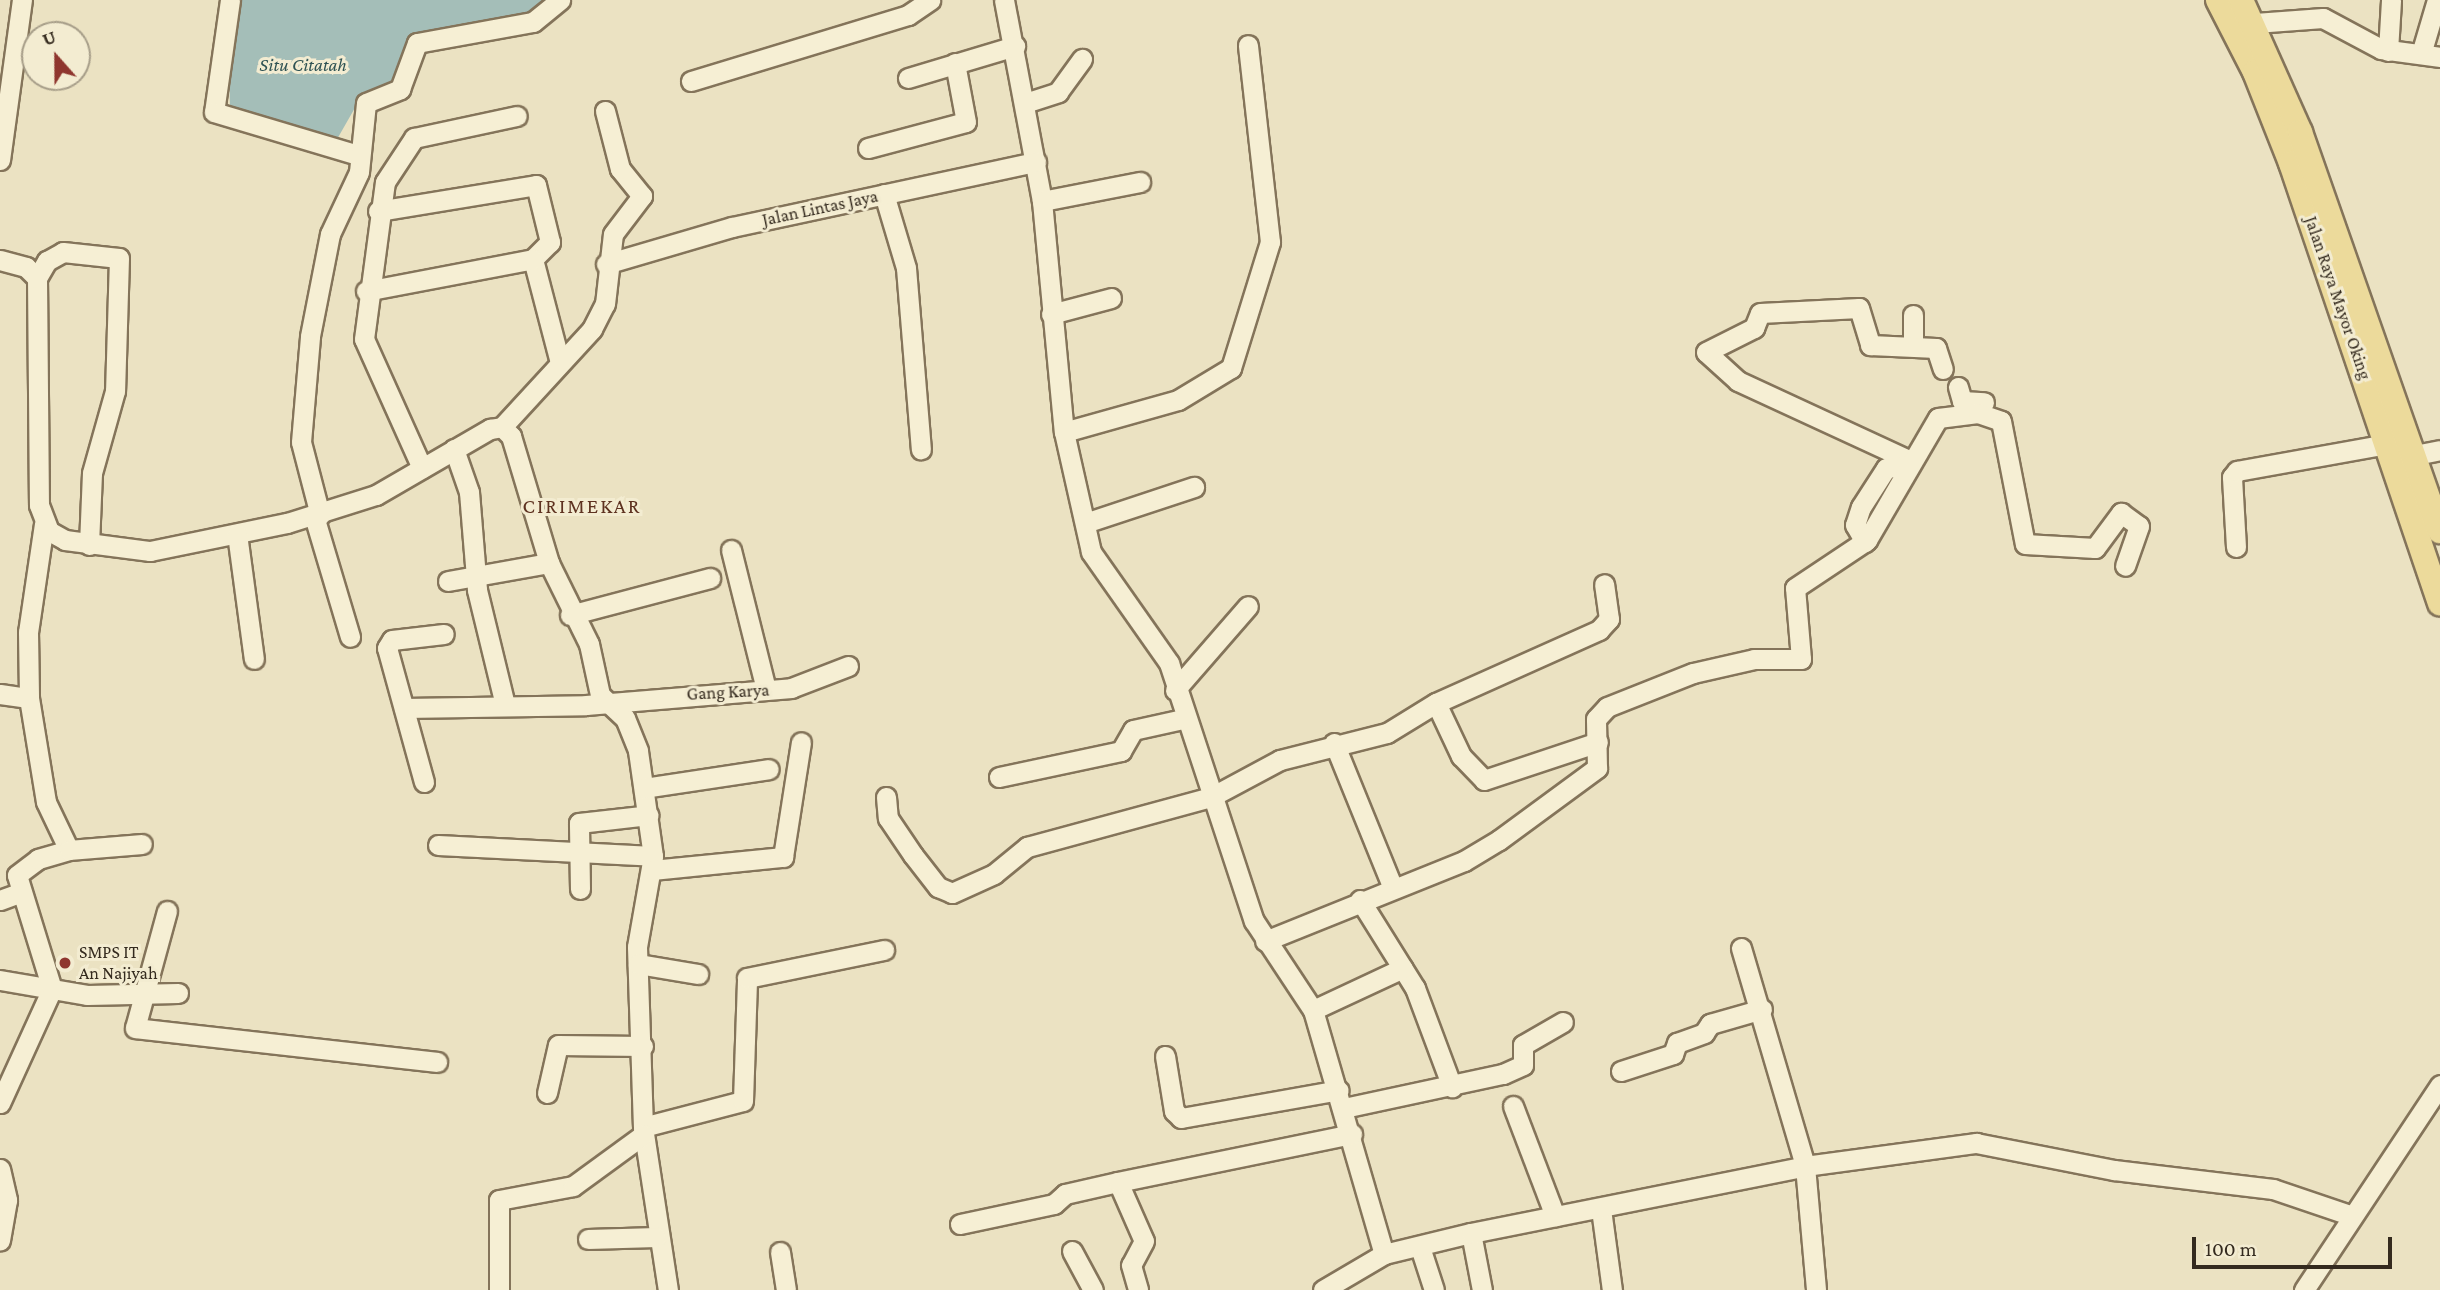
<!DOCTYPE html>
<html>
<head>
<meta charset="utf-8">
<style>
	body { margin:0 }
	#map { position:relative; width:2440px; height:1290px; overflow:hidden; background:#ebe2c2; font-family:"Crimson Pro",serif }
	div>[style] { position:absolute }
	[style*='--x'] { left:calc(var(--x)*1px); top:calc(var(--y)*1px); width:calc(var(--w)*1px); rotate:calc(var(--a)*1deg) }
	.water>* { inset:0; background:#a4beb8 }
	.roads { filter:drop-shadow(2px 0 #84745a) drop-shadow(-2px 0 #84745a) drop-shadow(0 2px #84745a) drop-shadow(0 -2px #84745a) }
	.minor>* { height:19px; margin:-9.5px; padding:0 9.5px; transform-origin:9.5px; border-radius:9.5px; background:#f6efd4 }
	.major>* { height:24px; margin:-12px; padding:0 12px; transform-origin:12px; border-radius:12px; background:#ecda9b }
	.dots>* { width:19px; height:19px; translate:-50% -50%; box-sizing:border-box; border:4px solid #f3ecd1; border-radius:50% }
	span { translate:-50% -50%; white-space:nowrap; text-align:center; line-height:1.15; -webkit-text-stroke:6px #f3ecd1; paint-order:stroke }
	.street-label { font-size:18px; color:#342a1e }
	.poi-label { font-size:18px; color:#342a1e }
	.left { translate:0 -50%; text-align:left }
	.water-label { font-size:19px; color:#2e5253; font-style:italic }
	.quarter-label { font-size:21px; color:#5e3220; letter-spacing:2px }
	.north { position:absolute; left:21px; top:21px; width:70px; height:70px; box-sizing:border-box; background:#f3ecd1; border:2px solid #a79e89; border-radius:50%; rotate:339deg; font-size:19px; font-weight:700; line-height:28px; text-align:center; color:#342a1e }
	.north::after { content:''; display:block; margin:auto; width:24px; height:32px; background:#8f362e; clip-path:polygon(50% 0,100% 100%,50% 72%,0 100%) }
	.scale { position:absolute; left:2192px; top:1237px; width:200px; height:32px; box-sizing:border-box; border:4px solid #342a1e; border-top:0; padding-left:9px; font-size:21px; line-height:24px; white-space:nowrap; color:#342a1e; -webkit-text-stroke:5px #f3ecd1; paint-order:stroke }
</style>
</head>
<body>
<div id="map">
	<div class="water">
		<div style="clip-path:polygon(239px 0,553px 0,533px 15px,420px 33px,394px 83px,360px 99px,336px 141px,230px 111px,229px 54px)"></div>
	</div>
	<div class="roads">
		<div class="minor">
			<div style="--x:230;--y:0;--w:113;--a:98.1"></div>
			<div style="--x:214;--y:112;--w:150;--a:16.6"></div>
			<div style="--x:1004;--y:0;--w:205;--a:79.3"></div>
			<div style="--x:1042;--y:201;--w:232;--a:84.6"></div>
			<div style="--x:1064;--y:432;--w:123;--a:77.3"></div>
			<div style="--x:1091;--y:552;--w:136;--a:54.9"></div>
			<div style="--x:1169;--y:663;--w:272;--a:71.8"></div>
			<div style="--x:1254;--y:921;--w:107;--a:56.5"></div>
			<div style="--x:1313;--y:1010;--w:254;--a:73.8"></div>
			<div style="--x:2255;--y:23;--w:68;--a:-4.2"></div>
			<div style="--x:2323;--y:18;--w:66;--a:28.1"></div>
			<div style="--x:2381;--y:49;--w:60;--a:7.7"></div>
			<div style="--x:2388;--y:51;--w:51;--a:-86.6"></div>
			<div style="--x:2421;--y:54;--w:56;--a:-73.5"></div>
			<div style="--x:908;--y:78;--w:112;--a:-16.7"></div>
			<div style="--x:691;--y:81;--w:227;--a:-16.9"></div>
			<div style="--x:908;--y:15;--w:27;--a:-34"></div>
			<div style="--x:1025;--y:103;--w:35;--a:-18"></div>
			<div style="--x:1058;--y:92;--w:41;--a:-54"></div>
			<div style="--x:868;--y:148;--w:101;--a:-14.9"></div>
			<div style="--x:966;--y:122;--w:60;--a:-100.6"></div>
			<div style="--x:0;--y:160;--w:162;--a:-82.2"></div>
			<div style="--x:884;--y:194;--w:77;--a:73.4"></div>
			<div style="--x:906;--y:268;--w:182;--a:85.3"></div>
			<div style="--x:1042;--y:201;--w:100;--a:-11"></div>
			<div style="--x:378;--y:211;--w:160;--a:-9.3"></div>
			<div style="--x:536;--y:185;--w:59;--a:76.2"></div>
			<div style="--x:550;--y:242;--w:24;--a:135"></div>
			<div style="--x:533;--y:259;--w:103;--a:75.4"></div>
			<div style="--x:0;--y:260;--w:27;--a:15"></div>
			<div style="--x:26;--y:267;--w:16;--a:45"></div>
			<div style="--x:37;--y:278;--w:227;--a:89.5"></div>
			<div style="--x:39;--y:505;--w:28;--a:69"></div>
			<div style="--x:49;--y:531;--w:18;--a:29"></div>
			<div style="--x:65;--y:540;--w:86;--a:7.4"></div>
			<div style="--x:150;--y:551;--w:140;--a:-11.6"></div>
			<div style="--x:287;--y:523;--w:93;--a:-17.5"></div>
			<div style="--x:376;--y:495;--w:132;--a:-30.1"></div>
			<div style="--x:490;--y:429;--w:12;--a:-9"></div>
			<div style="--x:502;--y:427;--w:13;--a:45"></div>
			<div style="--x:511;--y:436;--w:133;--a:73.3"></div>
			<div style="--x:549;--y:563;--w:90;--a:63.7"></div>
			<div style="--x:589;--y:644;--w:52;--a:77.8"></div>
			<div style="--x:600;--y:695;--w:34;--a:43"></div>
			<div style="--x:625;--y:718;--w:35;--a:68"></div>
			<div style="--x:638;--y:751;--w:106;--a:81.9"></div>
			<div style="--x:653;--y:856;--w:92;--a:100"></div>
			<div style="--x:637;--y:947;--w:180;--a:88.1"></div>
			<div style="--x:643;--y:1127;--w:165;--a:81.3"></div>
			<div style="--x:606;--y:264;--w:131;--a:-16.4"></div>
			<div style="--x:732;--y:227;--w:311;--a:-12.1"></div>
			<div style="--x:37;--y:278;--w:20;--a:-60"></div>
			<div style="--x:47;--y:261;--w:18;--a:-29"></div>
			<div style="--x:63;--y:252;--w:56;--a:6.1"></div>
			<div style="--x:119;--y:258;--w:133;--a:91.7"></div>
			<div style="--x:115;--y:391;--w:85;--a:105.7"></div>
			<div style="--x:92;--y:473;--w:72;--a:92.4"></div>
			<div style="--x:366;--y:291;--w:170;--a:-10.8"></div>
			<div style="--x:1051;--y:314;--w:62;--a:-14.9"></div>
			<div style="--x:1913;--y:315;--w:31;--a:90"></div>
			<div style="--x:1958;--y:387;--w:15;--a:74"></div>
			<div style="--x:1962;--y:401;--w:22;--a:3"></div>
			<div style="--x:502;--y:427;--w:133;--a:-47.4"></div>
			<div style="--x:592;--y:329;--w:28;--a:-63"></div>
			<div style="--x:605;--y:304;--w:70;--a:-83.5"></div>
			<div style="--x:613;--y:234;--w:48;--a:-52.7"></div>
			<div style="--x:642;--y:196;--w:35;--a:-129"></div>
			<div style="--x:620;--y:169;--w:60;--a:-104.5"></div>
			<div style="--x:1064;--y:432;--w:118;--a:-15.7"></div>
			<div style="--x:1178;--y:400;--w:62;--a:-31.1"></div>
			<div style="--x:1231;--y:368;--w:132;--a:-72.8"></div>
			<div style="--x:1270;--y:242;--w:198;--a:-96.4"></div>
			<div style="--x:454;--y:449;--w:46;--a:70.8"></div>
			<div style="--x:469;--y:492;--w:98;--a:85.3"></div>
			<div style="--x:477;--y:590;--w:118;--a:76.3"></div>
			<div style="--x:2415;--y:455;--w:25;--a:-11"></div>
			<div style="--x:1911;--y:461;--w:191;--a:-155.2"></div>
			<div style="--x:1738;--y:381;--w:43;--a:-137.8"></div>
			<div style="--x:1706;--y:352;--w:54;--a:-26.6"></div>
			<div style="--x:1754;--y:328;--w:16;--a:-68"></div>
			<div style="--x:1760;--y:313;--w:99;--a:-2.9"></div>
			<div style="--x:1859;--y:308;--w:39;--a:73"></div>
			<div style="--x:1870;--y:345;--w:66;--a:2.6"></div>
			<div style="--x:1936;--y:348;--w:22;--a:72"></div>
			<div style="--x:422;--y:468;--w:141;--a:-114.2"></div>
			<div style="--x:364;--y:339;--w:158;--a:-82.4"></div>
			<div style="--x:385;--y:182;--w:53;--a:-56.6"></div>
			<div style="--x:414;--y:138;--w:105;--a:-12.1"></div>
			<div style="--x:320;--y:515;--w:75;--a:-104.6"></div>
			<div style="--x:301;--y:442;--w:106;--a:-85.1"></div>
			<div style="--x:310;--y:336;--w:104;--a:-78.9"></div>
			<div style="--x:330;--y:234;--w:68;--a:-64.9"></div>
			<div style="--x:359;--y:172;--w:69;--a:-84.2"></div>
			<div style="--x:366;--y:103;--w:37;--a:-22"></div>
			<div style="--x:400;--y:89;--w:49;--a:-69.7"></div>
			<div style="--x:417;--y:43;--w:118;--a:-10.3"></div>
			<div style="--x:533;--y:22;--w:35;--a:-39"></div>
			<div style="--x:314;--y:516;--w:126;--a:73.4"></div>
			<div style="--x:1085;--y:523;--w:115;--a:-18.3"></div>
			<div style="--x:44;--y:524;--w:109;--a:98.4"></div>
			<div style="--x:28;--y:632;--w:66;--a:89.1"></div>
			<div style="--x:29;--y:698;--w:105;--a:80.7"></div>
			<div style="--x:46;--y:802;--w:53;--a:64.4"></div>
			<div style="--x:237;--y:534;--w:126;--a:82.3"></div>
			<div style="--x:1865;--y:542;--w:20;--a:-120"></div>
			<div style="--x:1855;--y:525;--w:19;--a:-72"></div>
			<div style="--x:1861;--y:507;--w:46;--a:-57.3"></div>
			<div style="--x:1886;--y:468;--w:23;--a:-7"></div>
			<div style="--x:2236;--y:547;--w:70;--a:-93.3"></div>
			<div style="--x:2232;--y:477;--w:8;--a:-50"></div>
			<div style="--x:2237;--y:471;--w:152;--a:-10.2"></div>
			<div style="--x:731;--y:550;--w:143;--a:75.9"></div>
			<div style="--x:448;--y:581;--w:103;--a:-10.1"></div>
			<div style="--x:570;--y:615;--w:145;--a:-14.8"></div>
			<div style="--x:1175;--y:690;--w:111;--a:-49"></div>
			<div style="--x:0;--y:694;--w:29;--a:8"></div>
			<div style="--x:1436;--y:703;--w:59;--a:64.7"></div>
			<div style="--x:1461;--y:756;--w:33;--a:46"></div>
			<div style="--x:1484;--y:780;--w:120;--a:-18.4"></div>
			<div style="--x:404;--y:708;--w:182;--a:-0.9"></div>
			<div style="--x:586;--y:705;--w:206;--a:-4.7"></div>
			<div style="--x:791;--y:688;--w:61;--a:-21.1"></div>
			<div style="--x:1334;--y:743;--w:154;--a:67.9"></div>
			<div style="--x:999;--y:777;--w:125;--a:-12"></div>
			<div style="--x:1121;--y:751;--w:24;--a:-60"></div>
			<div style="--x:1133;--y:730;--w:51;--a:-12.4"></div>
			<div style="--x:424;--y:782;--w:139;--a:-105.4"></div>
			<div style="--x:387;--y:648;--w:9;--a:-58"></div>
			<div style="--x:392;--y:640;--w:52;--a:-6.6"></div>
			<div style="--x:644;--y:788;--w:126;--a:-8.6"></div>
			<div style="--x:886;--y:797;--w:21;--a:85"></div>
			<div style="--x:888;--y:818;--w:45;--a:56"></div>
			<div style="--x:913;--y:855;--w:41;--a:52"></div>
			<div style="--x:938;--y:887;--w:15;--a:23"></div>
			<div style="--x:952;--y:893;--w:46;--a:-24.3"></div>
			<div style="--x:994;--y:874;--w:43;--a:-39.3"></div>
			<div style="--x:1027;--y:847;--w:191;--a:-15.2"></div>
			<div style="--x:1211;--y:797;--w:78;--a:-28.2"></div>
			<div style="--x:1280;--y:760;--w:110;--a:-14.2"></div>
			<div style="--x:1387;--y:733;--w:57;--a:-31.5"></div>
			<div style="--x:1436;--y:703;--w:179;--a:-24.1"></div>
			<div style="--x:1599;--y:630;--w:15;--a:-48"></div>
			<div style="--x:1609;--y:619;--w:35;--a:-98"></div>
			<div style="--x:438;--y:845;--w:215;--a:2.9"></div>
			<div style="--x:652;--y:870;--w:132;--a:-5.7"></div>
			<div style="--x:783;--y:857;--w:116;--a:-81.1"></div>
			<div style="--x:580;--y:889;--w:66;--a:-90.9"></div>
			<div style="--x:579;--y:823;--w:70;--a:-6.5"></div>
			<div style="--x:0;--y:900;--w:23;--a:-20"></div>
			<div style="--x:1360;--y:900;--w:104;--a:58"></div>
			<div style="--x:1415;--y:988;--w:106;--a:69.5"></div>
			<div style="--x:167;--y:911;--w:121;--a:105.3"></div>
			<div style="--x:135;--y:1028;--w:304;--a:6.4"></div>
			<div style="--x:1265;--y:941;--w:214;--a:-21.9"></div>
			<div style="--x:1464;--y:861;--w:41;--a:-31"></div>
			<div style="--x:1499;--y:840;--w:122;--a:-36.3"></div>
			<div style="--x:1597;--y:768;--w:49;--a:-91.2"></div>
			<div style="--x:1596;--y:719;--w:16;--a:-47"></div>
			<div style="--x:1607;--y:707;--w:92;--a:-21.6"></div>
			<div style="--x:1693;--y:673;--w:63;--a:-12.9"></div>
			<div style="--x:1754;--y:659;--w:47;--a:0"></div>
			<div style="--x:1801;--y:659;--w:71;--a:-94.8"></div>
			<div style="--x:1795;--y:588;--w:87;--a:-33.7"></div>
			<div style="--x:1867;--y:540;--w:141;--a:-59.8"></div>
			<div style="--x:1938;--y:418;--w:40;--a:-7.1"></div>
			<div style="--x:1978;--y:413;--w:24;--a:19"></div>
			<div style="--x:2001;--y:421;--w:125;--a:79"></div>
			<div style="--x:2025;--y:544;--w:70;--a:3.3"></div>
			<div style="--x:2095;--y:548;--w:44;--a:-53.4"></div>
			<div style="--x:2121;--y:513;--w:22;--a:36"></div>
			<div style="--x:2139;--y:526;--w:42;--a:109.3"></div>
			<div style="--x:1741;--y:948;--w:227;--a:73.6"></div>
			<div style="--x:1805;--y:1166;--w:124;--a:84.9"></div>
			<div style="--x:638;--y:964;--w:61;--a:9.5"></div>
			<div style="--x:0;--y:980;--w:88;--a:9.8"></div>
			<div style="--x:87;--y:995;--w:91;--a:-1.3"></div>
			<div style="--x:1313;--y:1010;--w:99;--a:-25"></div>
			<div style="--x:1165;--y:1056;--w:56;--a:80.7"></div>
			<div style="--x:1174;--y:1111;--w:10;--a:45"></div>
			<div style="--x:1181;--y:1118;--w:160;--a:-10"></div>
			<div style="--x:1621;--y:1071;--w:55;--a:-18.1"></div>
			<div style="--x:1673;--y:1054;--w:12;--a:-70"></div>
			<div style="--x:1677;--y:1043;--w:29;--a:-20"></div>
			<div style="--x:1704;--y:1033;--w:11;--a:-56"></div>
			<div style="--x:1710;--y:1024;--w:54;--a:-16.1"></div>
			<div style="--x:547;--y:1093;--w:49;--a:-77.1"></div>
			<div style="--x:558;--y:1045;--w:85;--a:0.7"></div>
			<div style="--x:0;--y:1103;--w:125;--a:-65.5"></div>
			<div style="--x:52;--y:989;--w:119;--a:-107.1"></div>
			<div style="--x:17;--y:875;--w:26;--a:-37"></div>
			<div style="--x:38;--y:859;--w:32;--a:-16"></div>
			<div style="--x:69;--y:850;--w:73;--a:-4.7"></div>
			<div style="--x:1513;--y:1106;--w:118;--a:69.1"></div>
			<div style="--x:1344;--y:1108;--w:163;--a:-12.1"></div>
			<div style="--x:1503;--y:1074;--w:22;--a:-24"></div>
			<div style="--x:1523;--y:1065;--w:20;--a:-90"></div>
			<div style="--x:1523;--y:1045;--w:46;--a:-29.9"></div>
			<div style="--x:643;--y:1127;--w:103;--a:-14.6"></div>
			<div style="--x:743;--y:1101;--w:123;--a:-88.1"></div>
			<div style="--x:747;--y:978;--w:140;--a:-11.6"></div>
			<div style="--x:0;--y:1169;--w:32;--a:77"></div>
			<div style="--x:7;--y:1200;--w:41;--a:99.9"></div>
			<div style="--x:1118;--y:1182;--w:64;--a:66.2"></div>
			<div style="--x:1144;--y:1241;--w:27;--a:118"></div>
			<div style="--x:1131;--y:1265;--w:26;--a:74"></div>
			<div style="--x:1601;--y:1209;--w:82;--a:82.3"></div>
			<div style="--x:960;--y:1224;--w:96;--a:-12"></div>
			<div style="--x:1054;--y:1204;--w:15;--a:-42"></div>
			<div style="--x:1065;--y:1194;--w:54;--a:-12.8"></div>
			<div style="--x:1118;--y:1182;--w:239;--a:-11.6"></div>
			<div style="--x:1471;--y:1233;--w:58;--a:79.1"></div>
			<div style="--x:588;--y:1239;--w:68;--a:-1.7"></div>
			<div style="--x:1420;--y:1247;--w:45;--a:72"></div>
			<div style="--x:1072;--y:1251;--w:44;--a:61.7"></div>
			<div style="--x:780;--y:1252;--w:38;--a:81"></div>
			<div style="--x:499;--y:1290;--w:90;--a:-90"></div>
			<div style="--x:499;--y:1200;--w:75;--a:-10.7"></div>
			<div style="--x:573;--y:1186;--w:87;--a:-36.1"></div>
			<div style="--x:1323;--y:1290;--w:71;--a:-30.5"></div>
			<div style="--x:1384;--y:1254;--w:89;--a:-13.6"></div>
			<div style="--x:1471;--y:1233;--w:341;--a:-11.3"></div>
			<div style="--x:1805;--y:1166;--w:173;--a:-7.7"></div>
			<div style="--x:1976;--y:1143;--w:141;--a:11.1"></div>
			<div style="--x:2114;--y:1170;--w:160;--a:6.8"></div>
			<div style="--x:2273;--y:1189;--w:81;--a:18.7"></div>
			<div style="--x:2304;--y:1290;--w:246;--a:-56.4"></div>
		</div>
		<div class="major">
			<div style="--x:2218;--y:0;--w:81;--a:62.8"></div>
			<div style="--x:2255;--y:72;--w:98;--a:68.4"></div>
			<div style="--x:2291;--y:163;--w:465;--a:71.3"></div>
			<div style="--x:2241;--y:0;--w:145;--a:65.9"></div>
			<div style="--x:2300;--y:132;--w:423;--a:70.7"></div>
		</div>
	</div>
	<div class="dots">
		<div style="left:65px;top:963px;background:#8f362e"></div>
	</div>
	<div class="street-label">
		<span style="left:820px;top:208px;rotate:-12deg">Jalan Lintas Jaya</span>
		<span style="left:2338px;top:298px;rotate:71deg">Jalan Raya Mayor Oking</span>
		<span style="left:728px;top:692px;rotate:-3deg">Gang Karya</span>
	</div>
	<div class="poi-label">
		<span class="left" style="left:79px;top:963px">SMPS IT<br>An Najiyah</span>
	</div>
	<div class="water-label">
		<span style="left:303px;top:65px">Situ Citatah</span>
	</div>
	<div class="quarter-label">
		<span style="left:582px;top:506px">CIRIMEKAR</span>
	</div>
	<div class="north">U</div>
	<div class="scale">100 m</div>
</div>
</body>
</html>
